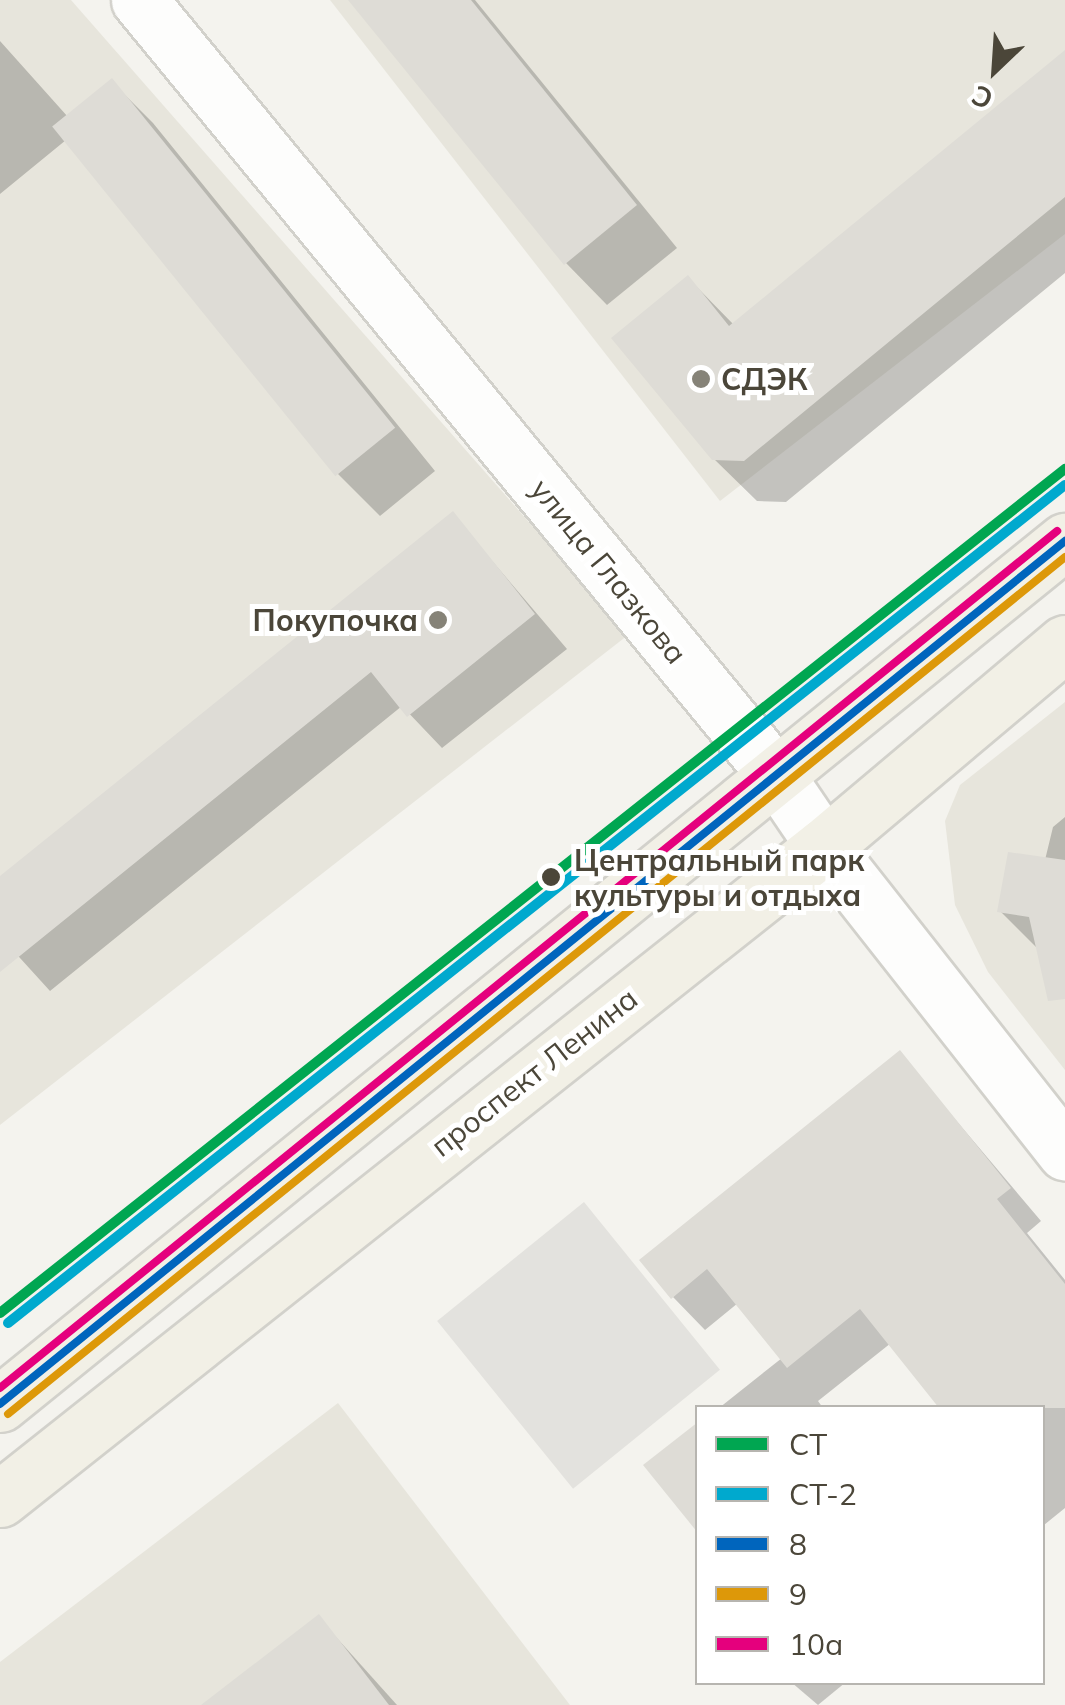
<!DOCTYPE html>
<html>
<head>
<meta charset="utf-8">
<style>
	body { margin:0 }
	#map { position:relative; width:1065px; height:1705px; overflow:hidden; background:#f4f3ee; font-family:Mulish,sans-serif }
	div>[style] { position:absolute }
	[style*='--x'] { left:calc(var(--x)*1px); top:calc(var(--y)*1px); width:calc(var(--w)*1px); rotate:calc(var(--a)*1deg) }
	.residential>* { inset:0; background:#e7e5dc }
	.parking>* { inset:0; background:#e3e2de; transform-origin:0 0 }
	.shadow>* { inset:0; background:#0003 }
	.building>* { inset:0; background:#dedcd6; transform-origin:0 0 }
	.roads { filter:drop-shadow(2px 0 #d2d1cb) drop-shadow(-2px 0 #d2d1cb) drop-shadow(0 2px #d2d1cb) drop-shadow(0 -2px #d2d1cb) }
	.minor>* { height:55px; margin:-27.5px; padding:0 27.5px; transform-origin:27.5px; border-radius:27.5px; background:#fdfdfc }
	.major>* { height:55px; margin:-27.5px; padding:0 27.5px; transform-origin:27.5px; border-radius:27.5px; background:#f2f0e6 }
	.bus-1>* { height:8px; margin:-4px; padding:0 4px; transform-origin:4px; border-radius:4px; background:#0065bd }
	.bus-2>* { height:8px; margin:-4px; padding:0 4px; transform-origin:4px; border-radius:4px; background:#dd9809 }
	.bus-3>* { height:8px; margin:-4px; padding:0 4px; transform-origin:4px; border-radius:4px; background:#e5007d }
	.rail-1>* { height:10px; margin:-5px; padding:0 5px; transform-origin:5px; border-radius:5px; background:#00a651 }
	.rail-2>* { height:10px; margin:-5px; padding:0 5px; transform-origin:5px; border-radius:5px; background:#00a9ce }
	.dots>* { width:28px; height:28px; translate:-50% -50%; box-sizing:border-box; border:5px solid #fff; border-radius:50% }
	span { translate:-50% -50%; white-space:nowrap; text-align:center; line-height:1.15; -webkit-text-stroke:10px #fff; paint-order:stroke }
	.poi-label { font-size:30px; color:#4b4639; font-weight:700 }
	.left { translate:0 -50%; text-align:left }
	.right { translate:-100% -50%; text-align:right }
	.street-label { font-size:30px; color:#4b4639 }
	.stop-label { font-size:30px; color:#4b4639; font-weight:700 }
	.legend { position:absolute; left:695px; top:1405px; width:350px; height:280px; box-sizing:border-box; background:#fff; border:2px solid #b7b5b0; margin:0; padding:12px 18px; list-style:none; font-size:30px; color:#4b4639 }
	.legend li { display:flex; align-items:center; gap:20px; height:50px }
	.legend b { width:50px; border:2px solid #b7b5b0 }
	.north { position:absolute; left:945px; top:20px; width:100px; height:100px; -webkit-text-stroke:8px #fff; paint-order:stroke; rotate:205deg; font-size:28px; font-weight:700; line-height:40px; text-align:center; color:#4b4639 }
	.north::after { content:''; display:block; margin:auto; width:35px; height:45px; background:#4b4639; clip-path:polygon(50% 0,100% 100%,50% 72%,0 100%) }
</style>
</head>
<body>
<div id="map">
	<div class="residential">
		<div style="clip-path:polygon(0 0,71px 0,628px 635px,0 1125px)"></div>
		<div style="clip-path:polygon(330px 0,1065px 0,1065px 234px,720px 501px)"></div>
		<div style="clip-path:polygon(1065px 702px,1065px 1070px,988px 972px,955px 905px,945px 821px,960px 785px)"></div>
		<div style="clip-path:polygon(338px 1403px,570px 1705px,0 1705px,0 1662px)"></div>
	</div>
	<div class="parking">
		<div style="left:584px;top:1202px;width:216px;height:189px;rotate:51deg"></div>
	</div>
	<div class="shadow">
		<div style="clip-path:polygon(351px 0,475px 0,677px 248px,607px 305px,566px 263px)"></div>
		<div style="clip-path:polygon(0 41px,68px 117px,111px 81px,153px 123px,435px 471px,380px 516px,338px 474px,66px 140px,0 194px)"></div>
		<div style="clip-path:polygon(1065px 83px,1065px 273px,786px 502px,757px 501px,714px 459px,688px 278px,734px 325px)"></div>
		<div style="clip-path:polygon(452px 514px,567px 649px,442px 748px,402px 706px,50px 991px,0 936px,0 879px)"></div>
		<div style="clip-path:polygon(1065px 817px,1065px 996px,1039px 950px,1000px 911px,1045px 860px,1053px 827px)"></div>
		<div style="clip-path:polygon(899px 1053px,1041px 1221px,1027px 1233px,1065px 1280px,1065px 1508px,1044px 1525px,1042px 1408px,891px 1343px,818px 1401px,823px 1408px,719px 1408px,782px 1358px,738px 1303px,705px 1330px,673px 1297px)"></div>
		<div style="clip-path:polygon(318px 1617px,397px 1705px,205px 1705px)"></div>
		<div style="clip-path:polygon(791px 1682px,846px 1682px,818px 1705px)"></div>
	</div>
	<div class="building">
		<div style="clip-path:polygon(348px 0,471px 0,637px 205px,564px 265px)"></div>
		<div style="clip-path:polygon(1065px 50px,1065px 197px,744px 461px,712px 460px,611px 338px,688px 275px,729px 326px)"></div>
		<div style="left:112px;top:78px;width:450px;height:77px;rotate:51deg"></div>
		<div style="clip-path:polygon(453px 511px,535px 614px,407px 717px,371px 672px,0 972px,0 876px)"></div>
		<div style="clip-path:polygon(1008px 852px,1065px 860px,1065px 999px,1048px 1001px,1029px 917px,997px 912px)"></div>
		<div style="clip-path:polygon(900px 1050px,1011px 1188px,997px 1199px,1065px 1284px,1065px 1408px,939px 1408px,860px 1309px,787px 1368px,707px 1269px,671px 1299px,639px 1260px)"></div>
		<div style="clip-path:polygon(698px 1422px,698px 1533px,643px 1465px)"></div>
		<div style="clip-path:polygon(319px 1614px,389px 1705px,201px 1705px)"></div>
	</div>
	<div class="roads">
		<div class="minor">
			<div style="--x:139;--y:0;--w:1003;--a:50.58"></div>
			<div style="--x:776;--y:775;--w:86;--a:55.9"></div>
			<div style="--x:824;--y:846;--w:390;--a:51.8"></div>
		</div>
		<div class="major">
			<div style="--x:0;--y:1404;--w:1371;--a:-39.02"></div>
			<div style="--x:0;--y:1499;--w:1051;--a:-38.4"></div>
			<div style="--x:824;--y:846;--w:315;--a:-40.1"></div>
		</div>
	</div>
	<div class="bus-1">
		<div style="--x:0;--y:1404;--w:1371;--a:-39.02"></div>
	</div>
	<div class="bus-2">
		<div style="--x:8;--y:1414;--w:1361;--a:-39.03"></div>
	</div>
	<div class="bus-3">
		<div style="--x:0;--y:1388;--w:1361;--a:-39.03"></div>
	</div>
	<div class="rail-1">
		<div style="--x:0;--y:1313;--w:1359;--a:-38.4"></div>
	</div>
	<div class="rail-2">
		<div style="--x:8;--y:1323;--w:1349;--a:-38.41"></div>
	</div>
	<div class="dots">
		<div style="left:701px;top:379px;background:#868378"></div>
		<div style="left:438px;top:620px;background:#868378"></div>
		<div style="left:551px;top:877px;background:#4b4639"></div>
	</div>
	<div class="poi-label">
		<span class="left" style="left:721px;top:379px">СДЭК</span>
		<span class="right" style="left:418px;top:620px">Покупочка</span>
	</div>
	<div class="street-label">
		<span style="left:609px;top:571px;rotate:51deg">улица Глазкова</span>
		<span style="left:534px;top:1072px;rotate:-38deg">проспект Ленина</span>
	</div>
	<div class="stop-label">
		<span class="left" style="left:574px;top:877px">Центральный парк<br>культуры и отдыха</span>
	</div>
	<ul class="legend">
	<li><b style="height:12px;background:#00a651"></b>СТ</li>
	<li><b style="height:12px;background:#00a9ce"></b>СТ-2</li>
	<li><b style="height:12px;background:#0065bd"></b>8</li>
	<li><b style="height:12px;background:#dd9809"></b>9</li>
	<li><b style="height:12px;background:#e5007d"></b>10а</li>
	</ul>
	<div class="north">С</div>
</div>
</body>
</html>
